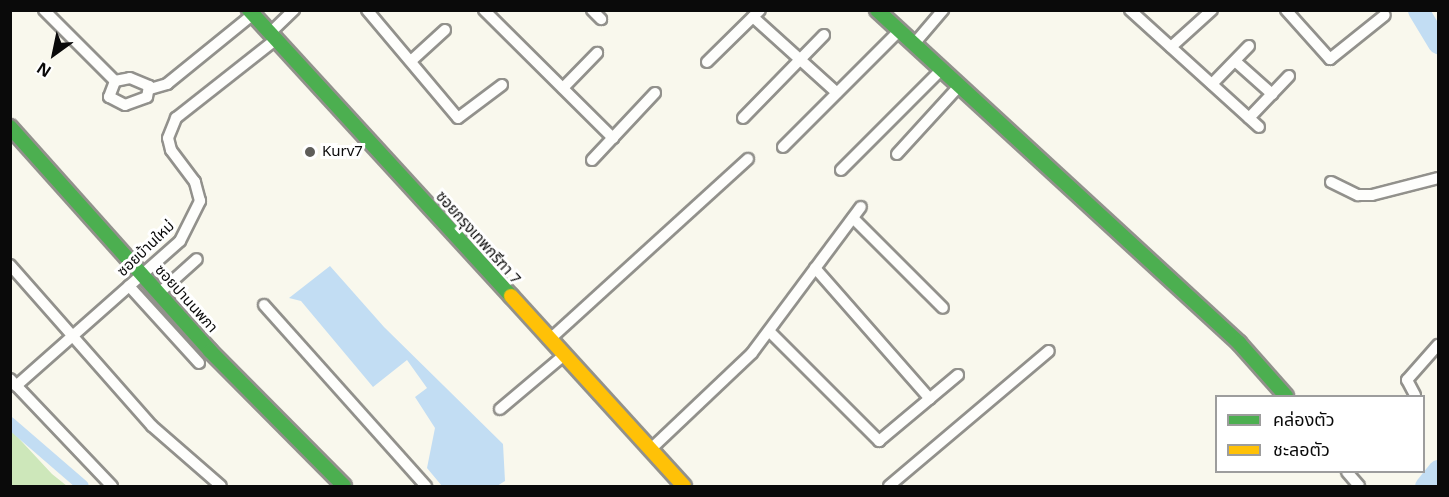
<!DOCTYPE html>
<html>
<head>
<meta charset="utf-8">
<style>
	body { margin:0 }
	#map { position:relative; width:1449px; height:497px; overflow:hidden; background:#f9f8ed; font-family:Georgia,"Noto Sans Thai",serif }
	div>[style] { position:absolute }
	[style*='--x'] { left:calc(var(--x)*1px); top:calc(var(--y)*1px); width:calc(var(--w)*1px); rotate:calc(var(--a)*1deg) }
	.forest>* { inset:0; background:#cde7ba }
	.water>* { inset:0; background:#c2ddf3 }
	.canal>* { height:12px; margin:-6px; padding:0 6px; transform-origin:6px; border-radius:6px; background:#c2ddf3 }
	.river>* { height:21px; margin:-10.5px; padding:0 10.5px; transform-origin:10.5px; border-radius:10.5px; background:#c2ddf3 }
	.roads { filter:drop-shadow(2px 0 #92918c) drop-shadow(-2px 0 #92918c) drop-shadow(0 2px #92918c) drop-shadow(0 -2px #92918c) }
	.street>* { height:10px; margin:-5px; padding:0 5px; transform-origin:5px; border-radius:5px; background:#fefefc }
	.fast>* { height:14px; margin:-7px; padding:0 7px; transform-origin:7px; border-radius:7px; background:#4caf50 }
	.slow>* { height:14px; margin:-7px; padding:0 7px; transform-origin:7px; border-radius:7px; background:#ffc107 }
	.dots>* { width:16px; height:16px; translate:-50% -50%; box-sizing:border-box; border:3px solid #fff; border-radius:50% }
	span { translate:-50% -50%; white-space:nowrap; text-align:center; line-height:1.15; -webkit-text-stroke:6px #fff; paint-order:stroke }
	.poi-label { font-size:15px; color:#0a0a0a }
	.left { translate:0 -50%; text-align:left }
	.street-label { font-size:15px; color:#0a0a0a }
	.frame { position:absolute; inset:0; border:12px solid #0a0a0a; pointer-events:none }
	.legend { position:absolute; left:1215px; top:395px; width:210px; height:78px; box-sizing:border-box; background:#fff; border:2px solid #9d9d9d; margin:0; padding:8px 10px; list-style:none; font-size:18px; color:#0a0a0a }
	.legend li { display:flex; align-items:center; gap:12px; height:30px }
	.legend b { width:30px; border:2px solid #9d9d9d }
	.north { position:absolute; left:24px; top:24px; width:60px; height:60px; -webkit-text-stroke:4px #fff; paint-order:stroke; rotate:213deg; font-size:16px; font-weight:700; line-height:24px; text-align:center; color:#0a0a0a }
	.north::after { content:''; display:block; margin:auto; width:21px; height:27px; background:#0a0a0a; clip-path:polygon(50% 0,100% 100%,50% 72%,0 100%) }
</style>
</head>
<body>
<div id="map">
	<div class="forest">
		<div style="clip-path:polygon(11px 430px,52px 474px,67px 486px,11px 486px)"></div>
	</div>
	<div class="water">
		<div style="clip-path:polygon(330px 266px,384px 327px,503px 444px,505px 481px,497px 486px,442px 486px,427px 468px,435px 428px,415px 397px,427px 388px,407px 360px,373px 387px,301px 301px,289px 298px)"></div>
	</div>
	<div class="canal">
		<div style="--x:10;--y:423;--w:96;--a:40.8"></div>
	</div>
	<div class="river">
		<div style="--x:1418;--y:10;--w:39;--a:59"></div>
		<div style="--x:1425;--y:486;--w:21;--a:-51"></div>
	</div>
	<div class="roads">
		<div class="street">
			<div style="--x:44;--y:10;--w:100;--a:45"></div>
			<div style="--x:367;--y:10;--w:141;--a:49.9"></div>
			<div style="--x:458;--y:118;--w:55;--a:-36.9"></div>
			<div style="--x:484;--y:10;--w:182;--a:44.8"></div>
			<div style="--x:592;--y:10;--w:13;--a:45"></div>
			<div style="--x:1130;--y:10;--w:174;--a:42.2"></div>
			<div style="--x:1286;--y:10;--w:66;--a:48.1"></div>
			<div style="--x:1330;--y:59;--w:70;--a:-38.7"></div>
			<div style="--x:753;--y:17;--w:113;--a:42.1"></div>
			<div style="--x:269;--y:34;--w:35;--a:-44"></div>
			<div style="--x:914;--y:44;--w:45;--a:-49.5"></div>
			<div style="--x:1171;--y:47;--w:55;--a:-42.1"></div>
			<div style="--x:411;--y:61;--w:46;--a:-42.4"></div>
			<div style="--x:1235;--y:61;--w:50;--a:41.7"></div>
			<div style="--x:707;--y:62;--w:74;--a:-44.5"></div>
			<div style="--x:130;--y:78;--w:21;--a:23"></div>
			<div style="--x:149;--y:86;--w:11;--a:100"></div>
			<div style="--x:147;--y:97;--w:23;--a:160"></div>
			<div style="--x:125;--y:105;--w:18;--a:-153"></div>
			<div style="--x:109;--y:97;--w:17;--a:-69"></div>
			<div style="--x:115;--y:81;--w:15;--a:-11"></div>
			<div style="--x:1212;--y:84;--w:53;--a:-45.8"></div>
			<div style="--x:563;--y:88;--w:49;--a:-45.8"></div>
			<div style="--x:150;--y:89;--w:18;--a:-16"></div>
			<div style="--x:167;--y:84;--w:109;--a:-39.1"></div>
			<div style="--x:743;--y:118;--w:116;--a:-45.7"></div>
			<div style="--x:1249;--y:118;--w:58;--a:-46.4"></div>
			<div style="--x:783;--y:147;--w:164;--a:-45"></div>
			<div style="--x:897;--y:154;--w:92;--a:-47.6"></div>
			<div style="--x:592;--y:160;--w:92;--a:-46.8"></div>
			<div style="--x:841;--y:170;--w:141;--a:-45"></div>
			<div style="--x:1331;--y:182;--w:30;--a:26"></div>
			<div style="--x:1358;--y:195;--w:14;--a:0"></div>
			<div style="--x:1372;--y:195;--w:68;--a:-14.4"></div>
			<div style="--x:853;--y:218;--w:127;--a:45"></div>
			<div style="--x:10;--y:265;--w:215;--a:48.6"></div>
			<div style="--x:152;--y:426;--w:91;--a:41"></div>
			<div style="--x:815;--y:268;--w:174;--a:48.7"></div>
			<div style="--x:129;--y:286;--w:104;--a:47.7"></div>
			<div style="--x:158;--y:294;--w:52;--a:-41.9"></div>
			<div style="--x:264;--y:305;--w:243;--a:48.2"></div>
			<div style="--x:769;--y:331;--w:156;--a:45"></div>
			<div style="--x:879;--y:441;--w:103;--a:-39.9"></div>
			<div style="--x:549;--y:340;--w:269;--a:-42.3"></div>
			<div style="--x:10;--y:379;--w:148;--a:46.4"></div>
			<div style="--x:16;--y:386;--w:219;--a:-41.5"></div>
			<div style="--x:180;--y:241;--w:45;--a:-63.4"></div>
			<div style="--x:200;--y:201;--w:20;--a:-105"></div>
			<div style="--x:195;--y:182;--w:40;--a:-127"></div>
			<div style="--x:171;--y:150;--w:12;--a:-104"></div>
			<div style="--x:168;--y:138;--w:22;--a:-68"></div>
			<div style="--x:176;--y:118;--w:126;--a:-38.2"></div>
			<div style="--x:1415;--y:395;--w:17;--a:-118"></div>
			<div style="--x:1407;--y:380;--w:47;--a:-48.5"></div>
			<div style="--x:500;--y:409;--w:82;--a:-40.1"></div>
			<div style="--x:651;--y:449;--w:139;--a:-43.5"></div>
			<div style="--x:752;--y:353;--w:182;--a:-53.3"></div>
			<div style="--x:1347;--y:472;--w:18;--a:49"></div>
			<div style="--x:889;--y:486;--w:209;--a:-40.2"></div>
		</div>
		<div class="fast">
			<div style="--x:249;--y:10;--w:388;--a:47.5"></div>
			<div style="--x:877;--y:10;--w:492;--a:42.6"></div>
			<div style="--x:1239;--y:343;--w:71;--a:48.4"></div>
			<div style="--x:10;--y:127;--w:300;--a:48.2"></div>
			<div style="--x:210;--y:351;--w:190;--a:45.2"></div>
		</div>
		<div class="slow">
			<div style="--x:511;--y:296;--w:257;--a:47.7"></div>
		</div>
	</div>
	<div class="dots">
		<div style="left:310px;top:152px;background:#5e5d59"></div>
	</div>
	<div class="poi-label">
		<span class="left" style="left:322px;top:152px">Kurv7</span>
	</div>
	<div class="street-label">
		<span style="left:478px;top:238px;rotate:48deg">ซอยกรุงเทพกรีฑา 7</span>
		<span style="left:146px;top:249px;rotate:-44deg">ซอยบ้านใหม่</span>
		<span style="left:186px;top:299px;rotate:48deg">ซอยปานนพภา</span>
	</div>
	<div class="frame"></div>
	<ul class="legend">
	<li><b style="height:8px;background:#4caf50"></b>คล่องตัว</li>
	<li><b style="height:8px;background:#ffc107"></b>ชะลอตัว</li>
	</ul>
	<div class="north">N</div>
</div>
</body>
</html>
